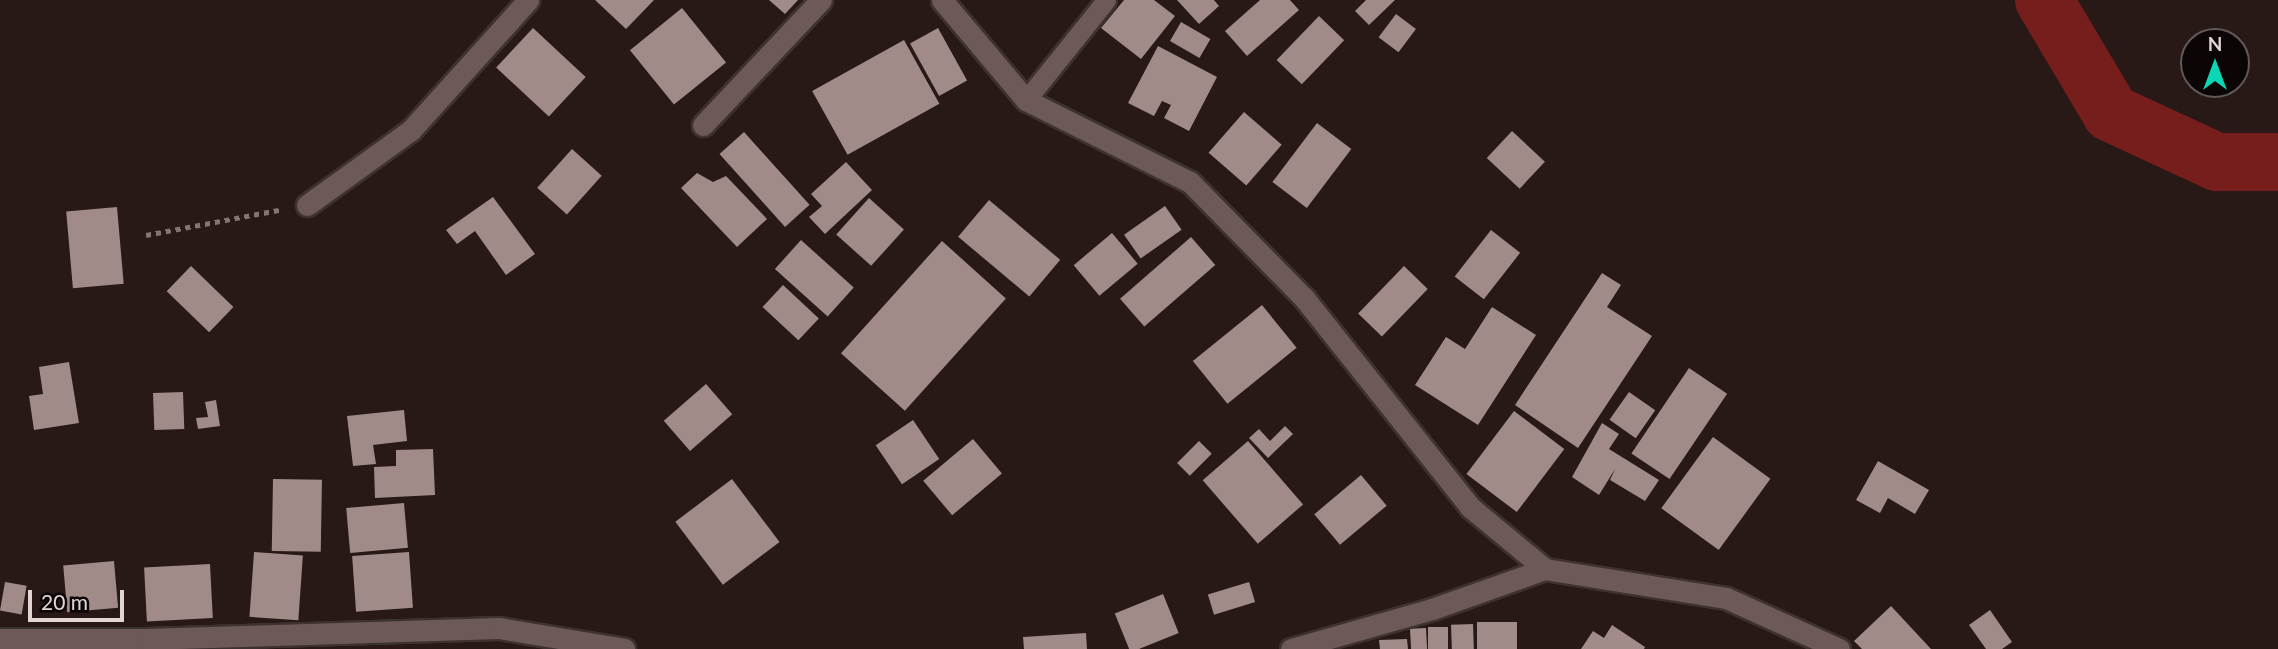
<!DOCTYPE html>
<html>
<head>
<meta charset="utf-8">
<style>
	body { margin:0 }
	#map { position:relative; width:2278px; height:649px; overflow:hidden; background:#281816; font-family:Lato,sans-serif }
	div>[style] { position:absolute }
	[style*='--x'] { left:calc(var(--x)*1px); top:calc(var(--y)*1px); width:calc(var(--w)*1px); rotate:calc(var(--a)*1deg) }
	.river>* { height:58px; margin:-29px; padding:0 29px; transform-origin:29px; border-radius:29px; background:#761e1c }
	.building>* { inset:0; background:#a08b88; transform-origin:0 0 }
	.path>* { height:4.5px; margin-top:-2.25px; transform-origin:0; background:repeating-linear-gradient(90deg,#837573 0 5px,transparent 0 10px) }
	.roads { filter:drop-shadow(2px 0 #3e3231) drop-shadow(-2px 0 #3e3231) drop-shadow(0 2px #3e3231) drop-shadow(0 -2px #3e3231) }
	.lane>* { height:19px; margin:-9.5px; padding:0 9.5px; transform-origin:9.5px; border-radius:9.5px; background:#6d5957 }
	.street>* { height:21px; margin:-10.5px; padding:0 10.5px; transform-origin:10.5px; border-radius:10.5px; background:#6d5957 }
	.secondary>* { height:21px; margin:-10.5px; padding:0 10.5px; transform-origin:10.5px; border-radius:10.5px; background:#6d5957 }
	span { translate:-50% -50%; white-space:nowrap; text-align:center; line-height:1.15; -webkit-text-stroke:7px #0b0505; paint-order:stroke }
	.north { position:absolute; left:2180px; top:28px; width:70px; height:70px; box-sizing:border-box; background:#0b0505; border:2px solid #615958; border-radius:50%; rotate:0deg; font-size:19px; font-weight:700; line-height:28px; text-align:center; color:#e2d6d5 }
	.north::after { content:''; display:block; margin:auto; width:24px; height:32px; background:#0cd5b5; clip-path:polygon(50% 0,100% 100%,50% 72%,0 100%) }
	.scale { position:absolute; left:28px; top:590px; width:96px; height:32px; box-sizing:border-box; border:4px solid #e2d6d5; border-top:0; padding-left:9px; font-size:21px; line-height:24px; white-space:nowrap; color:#e2d6d5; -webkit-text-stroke:5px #0b0505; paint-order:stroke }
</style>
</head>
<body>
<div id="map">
	<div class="river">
		<div style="--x:2044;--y:0;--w:131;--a:59.3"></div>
		<div style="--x:2111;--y:113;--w:117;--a:24.8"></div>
		<div style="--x:2217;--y:162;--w:61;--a:0"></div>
	</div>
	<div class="building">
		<div style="clip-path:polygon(595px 0,654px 0,626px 29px)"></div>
		<div style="clip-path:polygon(769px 0,798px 0,785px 14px)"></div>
		<div style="clip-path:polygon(1124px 0,1154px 0,1175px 16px,1141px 59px,1101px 28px)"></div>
		<div style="clip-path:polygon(1177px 0,1214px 0,1219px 6px,1199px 24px)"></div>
		<div style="clip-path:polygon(1260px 0,1290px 0,1299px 10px,1247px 56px,1225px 31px)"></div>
		<div style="clip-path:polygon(1366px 0,1395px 0,1369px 25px,1355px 11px)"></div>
		<div style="left:682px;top:8px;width:70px;height:67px;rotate:51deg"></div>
		<div style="left:1396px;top:14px;width:25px;height:29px;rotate:37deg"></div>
		<div style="left:1319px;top:16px;width:35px;height:61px;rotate:44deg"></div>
		<div style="left:1181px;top:22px;width:34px;height:22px;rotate:30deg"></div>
		<div style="left:533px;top:28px;width:72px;height:54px;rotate:43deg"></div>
		<div style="left:938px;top:28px;width:60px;height:32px;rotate:61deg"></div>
		<div style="left:904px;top:40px;width:73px;height:105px;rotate:61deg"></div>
		<div style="clip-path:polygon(1158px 46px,1217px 77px,1189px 131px,1164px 118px,1171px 105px,1162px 101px,1154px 116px,1128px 103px)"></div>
		<div style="left:1244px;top:112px;width:50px;height:54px;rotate:41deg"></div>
		<div style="left:1317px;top:123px;width:43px;height:74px;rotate:37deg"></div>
		<div style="left:1512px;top:131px;width:45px;height:37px;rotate:43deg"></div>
		<div style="left:744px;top:132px;width:98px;height:33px;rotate:48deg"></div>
		<div style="left:572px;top:149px;width:40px;height:52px;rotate:42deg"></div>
		<div style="clip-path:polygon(846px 162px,872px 190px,825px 234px,809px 217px,822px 206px,811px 194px)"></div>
		<div style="clip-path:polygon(697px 173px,713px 182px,726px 176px,767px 219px,737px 247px,681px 188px)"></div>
		<div style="clip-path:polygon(493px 197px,535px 254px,506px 275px,475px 231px,457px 244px,446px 230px)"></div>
		<div style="left:869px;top:198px;width:47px;height:49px;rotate:42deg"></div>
		<div style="left:989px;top:200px;width:93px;height:48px;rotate:40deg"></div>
		<div style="left:1165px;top:206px;width:29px;height:50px;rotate:55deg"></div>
		<div style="left:117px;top:207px;width:77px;height:51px;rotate:85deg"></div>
		<div style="left:1491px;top:230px;width:37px;height:59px;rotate:38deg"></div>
		<div style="left:1112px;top:233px;width:40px;height:50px;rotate:50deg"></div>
		<div style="left:1191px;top:237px;width:37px;height:94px;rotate:49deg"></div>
		<div style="left:801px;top:240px;width:71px;height:39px;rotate:42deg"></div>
		<div style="left:942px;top:241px;width:86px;height:151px;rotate:42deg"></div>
		<div style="left:191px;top:266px;width:59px;height:35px;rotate:44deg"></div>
		<div style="left:1404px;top:266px;width:33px;height:66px;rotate:44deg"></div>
		<div style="clip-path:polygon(1602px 273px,1621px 285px,1607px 307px,1652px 336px,1578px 448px,1515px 405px)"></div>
		<div style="left:783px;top:285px;width:49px;height:30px;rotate:43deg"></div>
		<div style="left:1262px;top:305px;width:55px;height:89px;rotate:51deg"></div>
		<div style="clip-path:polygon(1492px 307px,1536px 335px,1478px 425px,1415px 385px,1446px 337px,1465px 349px)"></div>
		<div style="clip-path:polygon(69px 362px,79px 423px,34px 430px,29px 396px,43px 394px,39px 367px)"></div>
		<div style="left:1689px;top:368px;width:46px;height:103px;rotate:34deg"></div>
		<div style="left:706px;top:384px;width:40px;height:56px;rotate:49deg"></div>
		<div style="left:183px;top:392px;width:37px;height:30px;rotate:88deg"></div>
		<div style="left:1629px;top:392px;width:32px;height:34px;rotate:35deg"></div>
		<div style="clip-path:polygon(216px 400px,220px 426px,198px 429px,196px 418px,208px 417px,205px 402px)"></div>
		<div style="clip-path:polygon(404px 410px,407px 441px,373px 445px,376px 464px,353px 466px,347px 416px)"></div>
		<div style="left:1514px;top:411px;width:63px;height:79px;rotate:37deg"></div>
		<div style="left:913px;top:420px;width:47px;height:45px;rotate:56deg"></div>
		<div style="clip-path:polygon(1602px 423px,1619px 434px,1609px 449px,1659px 480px,1645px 501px,1610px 480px,1615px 469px,1599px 495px,1572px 477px)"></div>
		<div style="clip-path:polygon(1285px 426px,1293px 434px,1268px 458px,1249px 438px,1259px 429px,1270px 441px)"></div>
		<div style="left:1713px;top:437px;width:71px;height:88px;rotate:36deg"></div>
		<div style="left:973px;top:439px;width:45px;height:65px;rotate:50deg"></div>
		<div style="left:1199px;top:441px;width:18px;height:31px;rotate:45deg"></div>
		<div style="left:1248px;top:441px;width:84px;height:60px;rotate:49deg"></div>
		<div style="clip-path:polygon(433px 449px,435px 495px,375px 498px,374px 467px,396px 466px,396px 450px)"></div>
		<div style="clip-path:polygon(1878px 461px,1929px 490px,1915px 514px,1888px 498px,1880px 513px,1856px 500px)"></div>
		<div style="left:1361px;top:475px;width:40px;height:61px;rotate:50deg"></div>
		<div style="left:273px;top:479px;width:49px;height:72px;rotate:1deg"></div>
		<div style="left:732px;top:479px;width:79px;height:71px;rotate:53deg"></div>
		<div style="left:404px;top:503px;width:45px;height:58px;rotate:85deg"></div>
		<div style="left:254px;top:552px;width:49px;height:65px;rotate:4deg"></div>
		<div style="left:409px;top:552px;width:56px;height:57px;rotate:86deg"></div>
		<div style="left:114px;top:561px;width:47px;height:51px;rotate:85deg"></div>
		<div style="left:210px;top:564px;width:54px;height:66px;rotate:87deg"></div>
		<div style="left:5px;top:582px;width:22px;height:29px;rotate:10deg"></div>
		<div style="left:1249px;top:582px;width:21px;height:43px;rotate:73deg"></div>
		<div style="left:1163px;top:594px;width:42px;height:52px;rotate:68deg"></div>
		<div style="clip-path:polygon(1891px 606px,1931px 649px,1862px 649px,1854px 641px)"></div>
		<div style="clip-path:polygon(1990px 610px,2012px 642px,2002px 649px,1986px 649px,1969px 625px)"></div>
		<div style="left:1517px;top:622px;width:27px;height:40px;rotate:90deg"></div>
		<div style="left:1473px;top:624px;width:25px;height:22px;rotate:88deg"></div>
		<div style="clip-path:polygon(1612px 625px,1645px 647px,1644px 649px,1581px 649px,1593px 631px,1604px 638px)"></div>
		<div style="left:1428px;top:627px;width:20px;height:22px"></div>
		<div style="left:1426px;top:628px;width:21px;height:16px;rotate:87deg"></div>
		<div style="clip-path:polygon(1086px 633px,1087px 649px,1024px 649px,1023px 637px)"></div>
		<div style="clip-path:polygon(1407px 639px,1408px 649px,1380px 649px,1379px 640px)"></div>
	</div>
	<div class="path">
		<div style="--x:146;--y:235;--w:139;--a:-10.7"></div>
	</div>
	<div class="roads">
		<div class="lane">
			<div style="--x:1026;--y:100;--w:128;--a:-51.3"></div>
		</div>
		<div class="street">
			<div style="--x:703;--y:125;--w:172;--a:-46.7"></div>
			<div style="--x:307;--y:205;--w:128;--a:-35.8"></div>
			<div style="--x:411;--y:130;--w:175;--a:-48"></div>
			<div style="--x:0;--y:639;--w:147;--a:0"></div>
			<div style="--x:147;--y:639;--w:352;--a:-1.8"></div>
			<div style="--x:499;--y:628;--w:127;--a:9.5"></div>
			<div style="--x:1291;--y:649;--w:147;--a:-15.8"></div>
			<div style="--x:1432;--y:609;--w:120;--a:-19.5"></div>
		</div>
		<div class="secondary">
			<div style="--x:942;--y:0;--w:131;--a:50"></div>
			<div style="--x:1026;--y:100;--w:183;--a:26.6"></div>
			<div style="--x:1190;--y:182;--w:163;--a:45.5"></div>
			<div style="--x:1304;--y:298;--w:267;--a:51.5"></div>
			<div style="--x:1470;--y:507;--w:97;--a:39.6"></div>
			<div style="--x:1545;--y:569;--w:183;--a:9.1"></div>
			<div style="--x:1726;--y:598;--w:124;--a:24.3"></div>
		</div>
	</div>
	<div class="north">N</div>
	<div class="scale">20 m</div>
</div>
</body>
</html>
